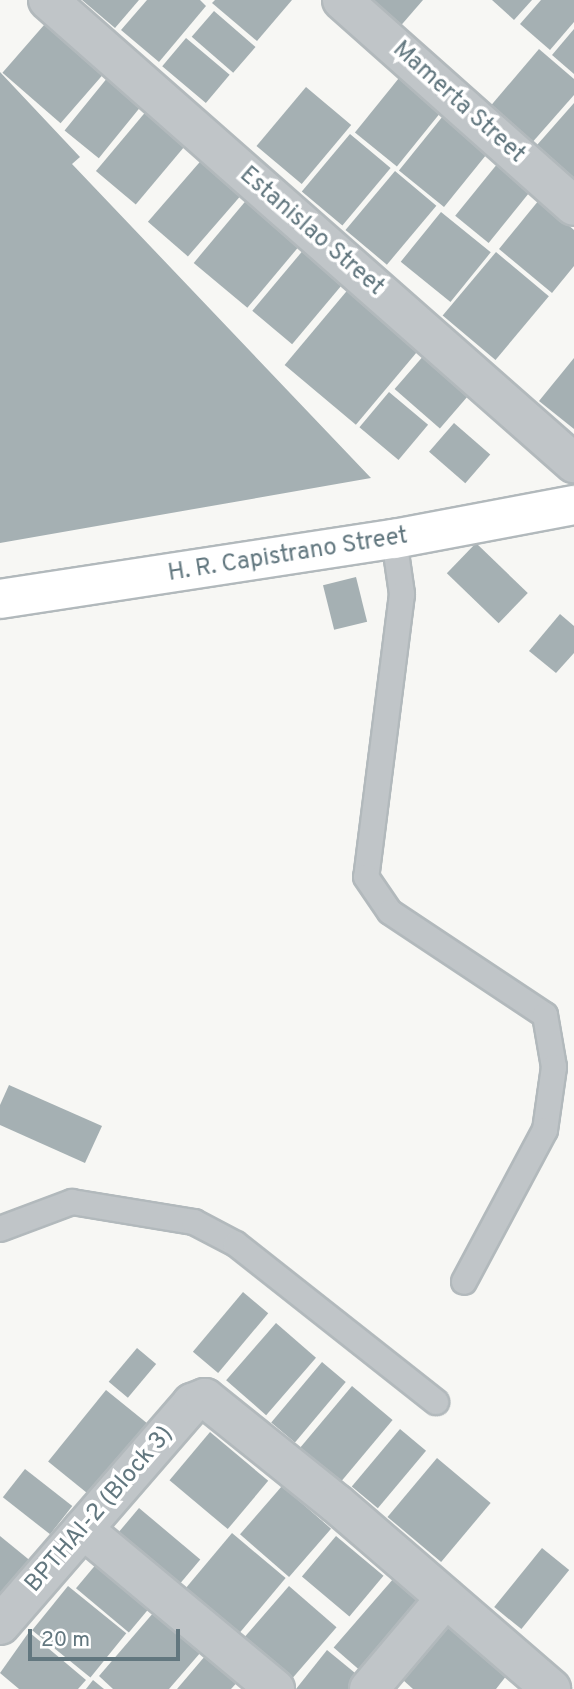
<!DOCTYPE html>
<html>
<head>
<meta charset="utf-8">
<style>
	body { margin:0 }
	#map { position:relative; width:574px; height:1689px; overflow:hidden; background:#f7f7f4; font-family:Overpass,sans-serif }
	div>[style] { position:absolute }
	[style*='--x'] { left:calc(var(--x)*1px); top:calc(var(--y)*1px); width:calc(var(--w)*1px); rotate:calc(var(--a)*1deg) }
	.building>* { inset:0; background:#a5b0b3; transform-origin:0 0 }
	.roads { filter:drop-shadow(2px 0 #b2b9bc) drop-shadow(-2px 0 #b2b9bc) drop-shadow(0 2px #b2b9bc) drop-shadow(0 -2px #b2b9bc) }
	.lane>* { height:24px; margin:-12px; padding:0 12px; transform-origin:12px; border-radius:12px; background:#c0c5c8 }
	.street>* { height:38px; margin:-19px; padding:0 19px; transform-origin:19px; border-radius:19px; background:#c0c5c8 }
	.secondary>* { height:38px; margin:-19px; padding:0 19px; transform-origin:19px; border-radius:19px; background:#fff }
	span { translate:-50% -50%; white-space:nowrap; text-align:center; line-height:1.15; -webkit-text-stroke:7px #fff; paint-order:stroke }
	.street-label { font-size:24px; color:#62777f }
	.scale { position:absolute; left:28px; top:1629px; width:152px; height:32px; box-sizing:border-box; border:4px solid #62777f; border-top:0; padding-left:9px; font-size:21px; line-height:24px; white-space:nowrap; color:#62777f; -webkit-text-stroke:5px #fff; paint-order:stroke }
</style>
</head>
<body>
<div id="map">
	<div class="building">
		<div style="clip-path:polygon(82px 0,139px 0,115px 28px)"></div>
		<div style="clip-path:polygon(147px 0,200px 0,206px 6px,159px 62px,121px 30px)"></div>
		<div style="clip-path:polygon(215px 0,292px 0,257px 41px,212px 3px)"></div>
		<div style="clip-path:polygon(364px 0,423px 0,397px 30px)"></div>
		<div style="clip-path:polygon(492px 0,532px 0,514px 20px)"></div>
		<div style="clip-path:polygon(541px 0,574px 0,574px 22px,550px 50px,520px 24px)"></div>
		<div style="left:214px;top:11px;width:55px;height:34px;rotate:41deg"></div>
		<div style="left:51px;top:17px;width:77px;height:74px;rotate:41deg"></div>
		<div style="clip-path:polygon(574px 29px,574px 74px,552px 55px)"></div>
		<div style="left:186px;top:38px;width:57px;height:37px;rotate:40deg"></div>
		<div style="clip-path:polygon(539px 49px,574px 79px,574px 95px,530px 145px,488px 109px)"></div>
		<div style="clip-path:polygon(0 72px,80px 157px,72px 164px,371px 478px,0 543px)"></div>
		<div style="left:108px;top:77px;width:44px;height:69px;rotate:39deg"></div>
		<div style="left:399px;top:78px;width:54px;height:70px;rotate:39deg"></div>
		<div style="left:306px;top:87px;width:59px;height:77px;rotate:40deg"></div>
		<div style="clip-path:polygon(574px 103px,574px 178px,537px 145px)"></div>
		<div style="left:148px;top:109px;width:52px;height:81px;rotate:40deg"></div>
		<div style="left:443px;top:116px;width:58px;height:70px;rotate:39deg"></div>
		<div style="left:350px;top:134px;width:53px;height:75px;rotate:40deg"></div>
		<div style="left:205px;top:156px;width:53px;height:87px;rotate:41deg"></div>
		<div style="left:498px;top:163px;width:43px;height:68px;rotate:39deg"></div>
		<div style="left:395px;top:171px;width:54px;height:77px;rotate:40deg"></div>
		<div style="left:249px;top:197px;width:70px;height:86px;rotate:40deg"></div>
		<div style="clip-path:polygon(539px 200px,574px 230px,574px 266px,552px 293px,499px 249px)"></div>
		<div style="left:441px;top:212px;width:64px;height:64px;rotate:39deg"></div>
		<div style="left:305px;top:248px;width:52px;height:82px;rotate:40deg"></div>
		<div style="left:496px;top:252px;width:69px;height:83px;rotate:40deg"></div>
		<div style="left:356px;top:280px;width:93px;height:111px;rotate:40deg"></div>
		<div style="left:432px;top:346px;width:60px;height:57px;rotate:41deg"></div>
		<div style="clip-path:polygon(574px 358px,574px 429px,539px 401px)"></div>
		<div style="left:389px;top:392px;width:51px;height:46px;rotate:40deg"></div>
		<div style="left:454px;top:423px;width:48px;height:38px;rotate:41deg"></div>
		<div style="left:476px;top:543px;width:72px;height:42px;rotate:44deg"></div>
		<div style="left:356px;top:577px;width:46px;height:34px;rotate:76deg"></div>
		<div style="clip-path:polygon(560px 614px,574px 626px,574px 653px,556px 673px,529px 651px)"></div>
		<div style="clip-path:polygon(9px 1085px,102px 1126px,85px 1163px,0 1125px,0 1105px)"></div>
		<div style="left:243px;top:1292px;width:33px;height:78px;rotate:40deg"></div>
		<div style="left:276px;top:1323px;width:53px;height:76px;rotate:41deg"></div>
		<div style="left:137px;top:1348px;width:25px;height:44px;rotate:40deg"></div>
		<div style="left:322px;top:1362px;width:31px;height:79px;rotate:40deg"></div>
		<div style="left:352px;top:1386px;width:53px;height:83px;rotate:40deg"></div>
		<div style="left:106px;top:1390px;width:68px;height:92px;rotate:39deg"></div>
		<div style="left:400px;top:1429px;width:34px;height:75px;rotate:40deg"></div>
		<div style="left:210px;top:1432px;width:76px;height:63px;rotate:40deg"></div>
		<div style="left:437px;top:1458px;width:70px;height:77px;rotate:40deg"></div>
		<div style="left:25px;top:1469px;width:60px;height:36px;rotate:38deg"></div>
		<div style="left:282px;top:1486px;width:65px;height:64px;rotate:41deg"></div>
		<div style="left:139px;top:1508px;width:80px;height:35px;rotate:40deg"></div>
		<div style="left:232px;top:1533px;width:70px;height:76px;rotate:40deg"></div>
		<div style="clip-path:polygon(0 1536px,38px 1567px,0 1616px)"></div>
		<div style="left:336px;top:1536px;width:62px;height:53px;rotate:40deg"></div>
		<div style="left:542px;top:1548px;width:35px;height:76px;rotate:39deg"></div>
		<div style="left:103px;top:1556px;width:69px;height:42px;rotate:40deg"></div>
		<div style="left:394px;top:1578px;width:48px;height:92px;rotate:41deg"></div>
		<div style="left:68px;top:1586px;width:75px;height:57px;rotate:39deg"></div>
		<div style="left:289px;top:1586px;width:63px;height:70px;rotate:41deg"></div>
		<div style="clip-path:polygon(160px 1605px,207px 1645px,169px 1689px,113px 1689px,99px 1676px)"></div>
		<div style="clip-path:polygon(449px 1626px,507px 1675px,496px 1689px,413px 1689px,403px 1680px)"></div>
		<div style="clip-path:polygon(29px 1632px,86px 1680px,78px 1689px,19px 1689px,0 1673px)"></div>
		<div style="clip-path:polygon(211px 1649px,243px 1676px,231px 1689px,177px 1689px)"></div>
		<div style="clip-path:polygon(327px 1650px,366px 1682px,360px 1689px,296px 1689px)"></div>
		<div style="clip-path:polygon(93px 1680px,104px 1689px,86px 1689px)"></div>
	</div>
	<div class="roads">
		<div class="lane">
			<div style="--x:394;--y:539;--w:56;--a:81.7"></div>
			<div style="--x:402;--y:594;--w:285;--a:97.2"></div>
			<div style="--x:366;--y:877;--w:42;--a:55.6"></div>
			<div style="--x:390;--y:912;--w:186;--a:33.6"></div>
			<div style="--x:545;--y:1015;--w:53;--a:80.2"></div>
			<div style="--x:554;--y:1067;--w:64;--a:98.1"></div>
			<div style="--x:545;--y:1130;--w:172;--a:118.1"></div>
			<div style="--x:0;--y:1229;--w:77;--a:-20.6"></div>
			<div style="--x:72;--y:1202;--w:124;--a:9.3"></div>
			<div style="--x:194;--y:1222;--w:47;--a:27.6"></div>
			<div style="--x:236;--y:1244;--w:255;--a:38.3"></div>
		</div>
		<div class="street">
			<div style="--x:48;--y:0;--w:701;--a:41.36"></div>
			<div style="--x:342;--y:0;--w:310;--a:41.6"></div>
			<div style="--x:83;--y:1529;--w:250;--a:39.8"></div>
			<div style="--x:0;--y:1625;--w:294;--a:-49.1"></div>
			<div style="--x:192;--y:1403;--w:14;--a:-21"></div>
			<div style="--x:205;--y:1398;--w:169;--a:38.8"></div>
			<div style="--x:337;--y:1504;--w:283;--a:40.8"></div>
			<div style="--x:369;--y:1689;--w:119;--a:-49.8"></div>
		</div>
		<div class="secondary">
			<div style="--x:0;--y:599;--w:399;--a:-8.7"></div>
			<div style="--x:394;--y:539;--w:183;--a:-10.7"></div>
		</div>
	</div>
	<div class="street-label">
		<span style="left:458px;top:103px;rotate:42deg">Mamerta Street</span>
		<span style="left:311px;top:232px;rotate:41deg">Estanislao Street</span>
		<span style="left:288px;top:556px;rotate:-9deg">H. R. Capistrano Street</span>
		<span style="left:100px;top:1510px;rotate:-49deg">BPTHAI-2 (Block 3)</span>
	</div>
	<div class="scale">20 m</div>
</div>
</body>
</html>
